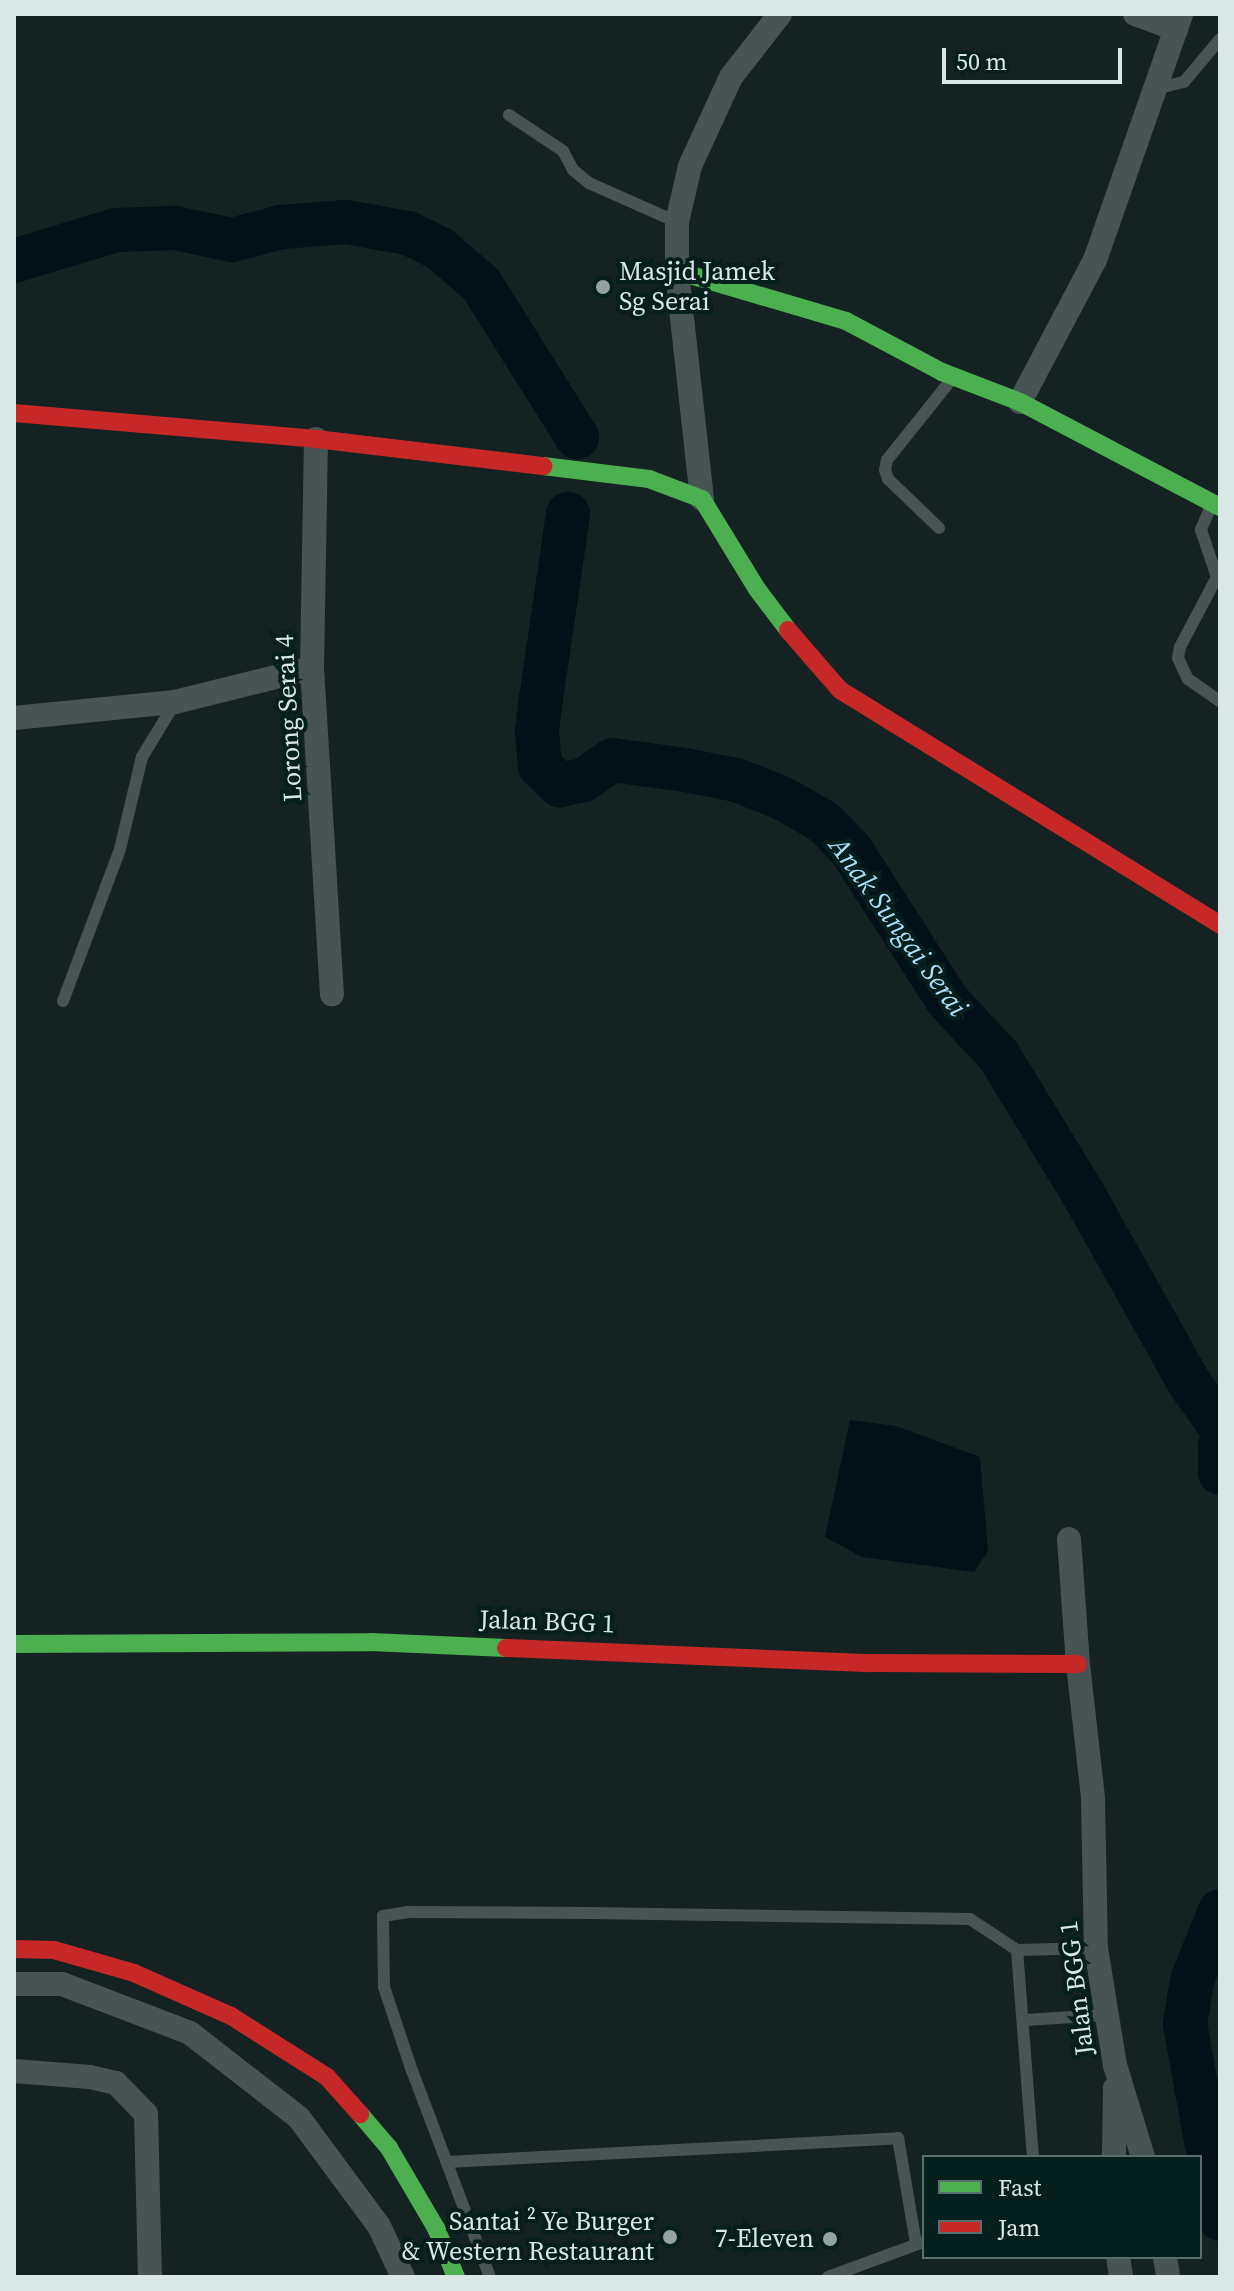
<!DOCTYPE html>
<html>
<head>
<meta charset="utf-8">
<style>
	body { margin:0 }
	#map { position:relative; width:1234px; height:2291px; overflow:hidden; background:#142321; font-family:"Source Serif 4",serif }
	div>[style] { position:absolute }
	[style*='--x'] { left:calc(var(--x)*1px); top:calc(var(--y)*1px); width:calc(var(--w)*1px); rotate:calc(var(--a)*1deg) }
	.water>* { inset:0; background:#021017 }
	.river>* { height:44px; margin:-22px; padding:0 22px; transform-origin:22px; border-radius:22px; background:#021017 }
	.lane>* { height:12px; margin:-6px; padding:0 6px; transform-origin:6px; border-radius:6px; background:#485354 }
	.street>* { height:24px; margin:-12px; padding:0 12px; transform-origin:12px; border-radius:12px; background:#485354 }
	.fast>* { height:18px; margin:-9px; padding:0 9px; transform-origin:9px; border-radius:9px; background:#4caf50 }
	.jam>* { height:18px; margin:-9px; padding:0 9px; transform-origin:9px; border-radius:9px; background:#c62828 }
	.dots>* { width:22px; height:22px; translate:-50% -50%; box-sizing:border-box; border:4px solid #041f1c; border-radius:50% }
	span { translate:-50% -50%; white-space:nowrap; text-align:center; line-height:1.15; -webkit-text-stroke:8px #041f1c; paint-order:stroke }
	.poi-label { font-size:26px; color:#d9e8e6 }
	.left { translate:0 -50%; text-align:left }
	.right { translate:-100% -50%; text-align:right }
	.street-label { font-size:26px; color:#d9e8e6 }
	.water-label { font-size:28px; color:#aadff9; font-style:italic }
	.frame { position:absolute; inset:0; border:16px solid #d9e8e6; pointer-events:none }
	.legend { position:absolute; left:922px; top:2155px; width:280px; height:104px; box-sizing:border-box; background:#041f1c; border:2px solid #596f6d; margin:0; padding:10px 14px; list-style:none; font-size:24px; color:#d9e8e6 }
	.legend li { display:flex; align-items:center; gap:16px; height:40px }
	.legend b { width:40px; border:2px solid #596f6d }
	.scale { position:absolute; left:942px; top:48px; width:180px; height:36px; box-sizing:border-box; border:4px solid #d9e8e6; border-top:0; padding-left:10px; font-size:24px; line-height:28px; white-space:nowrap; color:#d9e8e6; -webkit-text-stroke:6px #041f1c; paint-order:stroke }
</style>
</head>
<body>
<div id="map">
	<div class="water">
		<div style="clip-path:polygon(850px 1420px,896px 1426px,980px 1457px,988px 1551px,974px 1572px,862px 1557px,825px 1537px)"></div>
	</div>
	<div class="river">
		<div style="--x:14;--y:261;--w:107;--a:-16.9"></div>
		<div style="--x:116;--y:230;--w:59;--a:-1.9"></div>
		<div style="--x:175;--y:228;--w:58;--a:11.9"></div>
		<div style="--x:232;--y:240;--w:51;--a:-14.9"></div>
		<div style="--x:281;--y:227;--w:65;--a:-4.4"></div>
		<div style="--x:346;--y:222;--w:63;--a:10.1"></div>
		<div style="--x:408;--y:233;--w:34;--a:26"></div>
		<div style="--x:439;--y:248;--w:55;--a:40.6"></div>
		<div style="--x:481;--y:284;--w:181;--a:57.9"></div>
		<div style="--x:568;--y:514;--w:186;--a:98.3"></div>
		<div style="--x:541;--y:698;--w:34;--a:97"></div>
		<div style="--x:537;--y:732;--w:34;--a:85"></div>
		<div style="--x:540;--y:766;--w:28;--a:44"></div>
		<div style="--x:560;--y:785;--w:24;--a:-12"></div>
		<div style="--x:583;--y:780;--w:36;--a:-34"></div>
		<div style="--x:613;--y:760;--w:73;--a:7.9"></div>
		<div style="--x:685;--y:770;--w:52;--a:11.1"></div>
		<div style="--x:736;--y:780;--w:49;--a:21.4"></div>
		<div style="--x:782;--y:798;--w:48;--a:29.7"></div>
		<div style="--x:824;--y:822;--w:39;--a:46"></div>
		<div style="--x:851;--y:850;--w:179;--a:57.3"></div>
		<div style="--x:948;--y:1001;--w:75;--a:47.2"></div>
		<div style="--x:999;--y:1056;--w:165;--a:58.6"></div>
		<div style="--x:1085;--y:1197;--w:214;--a:60.7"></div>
		<div style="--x:1190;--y:1384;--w:52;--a:54.5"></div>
		<div style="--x:1220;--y:1445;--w:28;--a:90"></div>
		<div style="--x:1220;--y:1911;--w:74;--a:112.1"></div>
		<div style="--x:1192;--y:1980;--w:45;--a:99"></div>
		<div style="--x:1185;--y:2024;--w:198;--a:79.8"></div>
	</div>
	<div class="lane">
		<div style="--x:1155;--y:89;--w:30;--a:-14"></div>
		<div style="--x:1184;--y:82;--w:56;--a:-50.1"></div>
		<div style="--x:509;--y:115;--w:65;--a:33.7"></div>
		<div style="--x:563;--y:151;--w:21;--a:62"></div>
		<div style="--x:573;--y:170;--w:21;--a:39"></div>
		<div style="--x:589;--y:183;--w:96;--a:23.9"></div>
		<div style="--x:1211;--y:506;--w:26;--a:113"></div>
		<div style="--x:1201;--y:530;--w:50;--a:71.2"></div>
		<div style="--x:1217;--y:577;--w:79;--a:117.9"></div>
		<div style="--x:1180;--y:647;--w:11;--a:100"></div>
		<div style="--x:1178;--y:658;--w:23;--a:65"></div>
		<div style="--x:1188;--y:679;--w:39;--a:35"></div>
		<div style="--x:939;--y:528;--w:71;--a:-136.1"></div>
		<div style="--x:888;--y:479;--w:9;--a:-108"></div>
		<div style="--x:885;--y:470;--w:10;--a:-79"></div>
		<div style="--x:887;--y:460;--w:104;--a:-51.3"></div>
		<div style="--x:63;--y:1001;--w:162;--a:-69.4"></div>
		<div style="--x:120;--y:849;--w:95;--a:-76.6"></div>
		<div style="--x:142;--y:757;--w:63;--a:-58.6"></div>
		<div style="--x:1017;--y:1950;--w:208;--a:85.6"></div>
		<div style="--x:1025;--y:2020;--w:80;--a:-3.6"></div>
		<div style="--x:447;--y:2162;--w:452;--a:-3"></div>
		<div style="--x:898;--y:2138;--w:107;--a:80.3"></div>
		<div style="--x:490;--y:2277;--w:220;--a:-110.7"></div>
		<div style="--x:412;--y:2071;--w:89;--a:-108.4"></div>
		<div style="--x:384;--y:1987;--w:71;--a:-90.8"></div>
		<div style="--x:383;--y:1916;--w:24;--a:-9"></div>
		<div style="--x:407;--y:1912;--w:184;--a:0.3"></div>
		<div style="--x:591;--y:1913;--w:379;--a:0.9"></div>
		<div style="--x:970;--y:1919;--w:56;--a:33.4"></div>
		<div style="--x:1017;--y:1950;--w:79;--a:-1.5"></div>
		<div style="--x:828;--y:2277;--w:99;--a:-20.1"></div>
	</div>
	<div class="street">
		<div style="--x:1135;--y:14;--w:44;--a:20.1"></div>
		<div style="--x:1020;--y:402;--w:161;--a:-62.2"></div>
		<div style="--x:1095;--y:260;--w:261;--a:-70.7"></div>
		<div style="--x:316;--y:439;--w:229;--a:91"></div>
		<div style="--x:312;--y:668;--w:327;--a:86.5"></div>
		<div style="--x:702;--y:499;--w:229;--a:-96.3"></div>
		<div style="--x:677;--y:271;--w:49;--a:-90"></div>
		<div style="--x:677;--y:222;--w:57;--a:-76.9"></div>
		<div style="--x:690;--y:166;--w:98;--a:-65.3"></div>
		<div style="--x:731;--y:77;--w:80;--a:-52.1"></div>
		<div style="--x:14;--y:718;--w:162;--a:-5.7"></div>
		<div style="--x:175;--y:702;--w:141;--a:-13.9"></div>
		<div style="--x:1069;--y:1539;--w:125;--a:85.9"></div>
		<div style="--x:1078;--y:1664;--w:135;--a:83.6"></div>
		<div style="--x:1093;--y:1798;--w:150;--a:88.9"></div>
		<div style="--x:1096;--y:1948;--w:119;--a:80.8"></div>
		<div style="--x:1115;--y:2065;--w:96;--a:73.1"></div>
		<div style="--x:14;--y:1984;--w:48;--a:0"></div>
		<div style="--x:62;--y:1984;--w:137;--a:20.9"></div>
		<div style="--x:190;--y:2033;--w:138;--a:37.9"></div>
		<div style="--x:299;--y:2118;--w:134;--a:53.5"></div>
		<div style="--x:379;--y:2226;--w:56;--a:64.8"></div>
		<div style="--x:14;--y:2071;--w:76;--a:4.5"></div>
		<div style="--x:90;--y:2077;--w:27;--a:13"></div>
		<div style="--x:116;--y:2083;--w:43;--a:45.9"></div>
		<div style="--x:146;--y:2114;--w:163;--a:88.6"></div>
		<div style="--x:1114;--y:2157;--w:69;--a:-89.2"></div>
		<div style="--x:1118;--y:2257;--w:20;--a:81"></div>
		<div style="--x:1165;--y:2257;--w:20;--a:81"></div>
	</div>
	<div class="fast">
		<div style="--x:677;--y:271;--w:176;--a:16.5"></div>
		<div style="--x:846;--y:321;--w:109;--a:28"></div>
		<div style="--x:942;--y:372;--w:84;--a:21"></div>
		<div style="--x:1020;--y:402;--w:226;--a:27.7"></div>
		<div style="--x:543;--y:466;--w:107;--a:7"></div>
		<div style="--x:649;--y:479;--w:57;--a:20.7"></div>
		<div style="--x:702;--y:499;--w:105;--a:58.6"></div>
		<div style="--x:757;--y:589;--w:51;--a:52.9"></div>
		<div style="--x:14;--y:1644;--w:357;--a:-0.3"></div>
		<div style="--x:371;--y:1642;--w:135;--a:2.5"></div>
		<div style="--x:360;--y:2114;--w:45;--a:49.5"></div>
		<div style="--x:389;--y:2148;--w:93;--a:59.6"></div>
		<div style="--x:436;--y:2228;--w:53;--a:67.8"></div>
	</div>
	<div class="jam">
		<div style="--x:14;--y:413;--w:303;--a:4.9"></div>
		<div style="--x:316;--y:439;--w:229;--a:6.8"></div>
		<div style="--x:788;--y:630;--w:79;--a:49.1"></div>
		<div style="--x:840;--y:690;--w:447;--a:31.7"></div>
		<div style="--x:506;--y:1648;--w:365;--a:2.4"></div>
		<div style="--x:871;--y:1663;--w:207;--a:0.3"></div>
		<div style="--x:14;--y:1949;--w:40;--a:1.4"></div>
		<div style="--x:54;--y:1950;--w:83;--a:16"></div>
		<div style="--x:134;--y:1973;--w:106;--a:23.9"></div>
		<div style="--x:231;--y:2016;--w:114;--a:32.4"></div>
		<div style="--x:327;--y:2077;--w:50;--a:48.3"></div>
	</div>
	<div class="dots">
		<div style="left:603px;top:287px;background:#94a3a1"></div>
		<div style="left:670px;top:2237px;background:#94a3a1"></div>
		<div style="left:830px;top:2239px;background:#94a3a1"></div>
	</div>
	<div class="poi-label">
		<span class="left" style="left:619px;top:287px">Masjid Jamek<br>Sg Serai</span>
		<span class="right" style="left:654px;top:2237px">Santai ² Ye Burger<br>&amp; Western Restaurant</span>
		<span class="right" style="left:814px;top:2239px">7-Eleven</span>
	</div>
	<div class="street-label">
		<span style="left:289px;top:718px;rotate:-93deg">Lorong Serai 4</span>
		<span style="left:547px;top:1622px;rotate:2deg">Jalan BGG 1</span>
		<span style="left:1077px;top:1988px;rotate:-97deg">Jalan BGG 1</span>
	</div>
	<div class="water-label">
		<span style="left:899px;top:926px;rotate:54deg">Anak Sungai Serai</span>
	</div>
	<div class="frame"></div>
	<ul class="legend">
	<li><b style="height:10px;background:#4caf50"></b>Fast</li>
	<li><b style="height:10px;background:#c62828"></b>Jam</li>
	</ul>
	<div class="scale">50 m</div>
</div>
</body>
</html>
